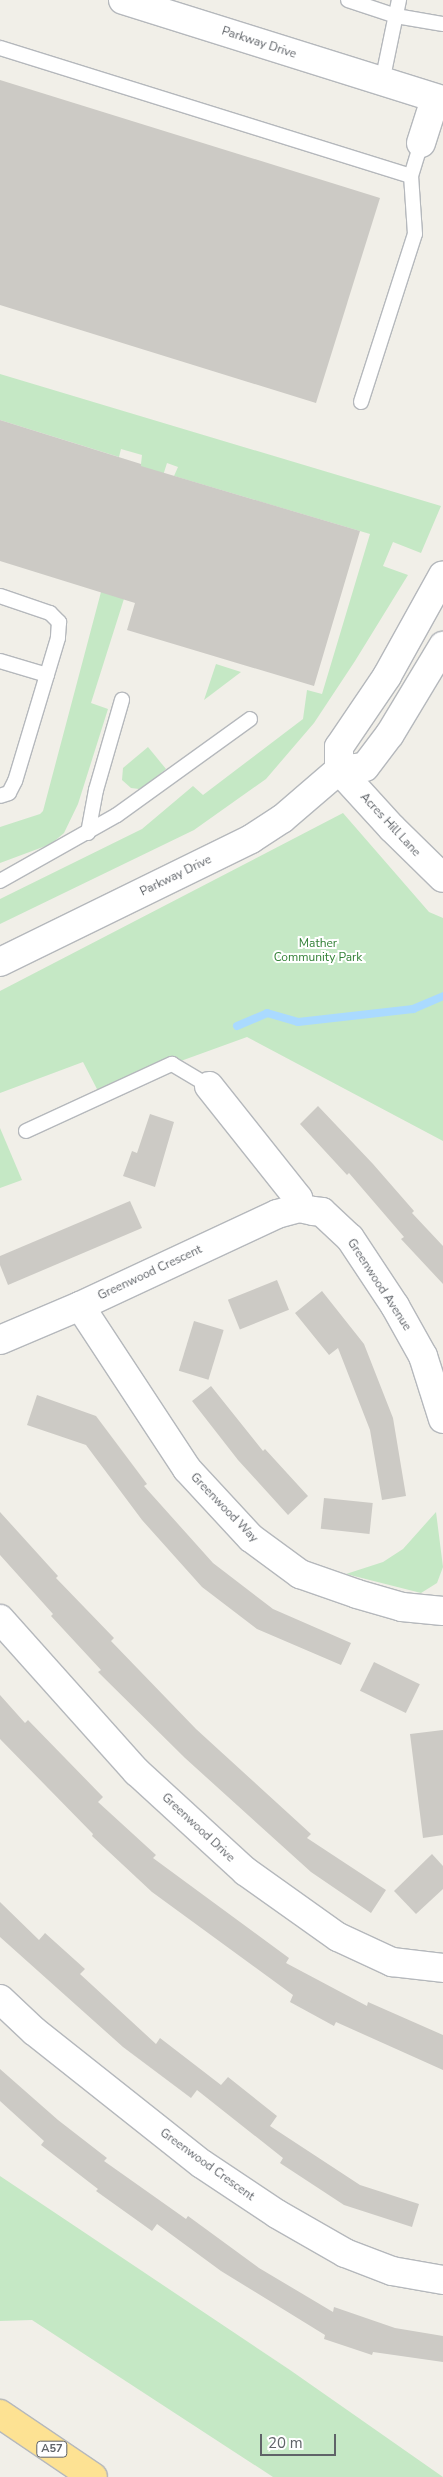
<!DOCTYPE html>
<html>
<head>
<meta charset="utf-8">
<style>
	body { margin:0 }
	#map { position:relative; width:443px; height:2477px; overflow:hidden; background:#f1efe8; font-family:"Nunito Sans",sans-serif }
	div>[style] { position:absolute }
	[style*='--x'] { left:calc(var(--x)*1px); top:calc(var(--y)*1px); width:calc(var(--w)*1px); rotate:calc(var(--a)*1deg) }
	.green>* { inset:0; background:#c5e8c5 }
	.stream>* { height:8px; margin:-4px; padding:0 4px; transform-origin:4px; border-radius:4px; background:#aadaff }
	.building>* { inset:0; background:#cccac5; transform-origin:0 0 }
	.roads { filter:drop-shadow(1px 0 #b5b8bc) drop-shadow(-1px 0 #b5b8bc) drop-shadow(0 1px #b5b8bc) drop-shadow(0 -1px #b5b8bc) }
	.lane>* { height:14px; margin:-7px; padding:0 7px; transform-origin:7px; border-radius:7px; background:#fff }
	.street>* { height:28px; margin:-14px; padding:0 14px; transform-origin:14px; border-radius:14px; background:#fff }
	.highway>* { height:28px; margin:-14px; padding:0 14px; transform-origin:14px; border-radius:14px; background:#fde293 }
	span { translate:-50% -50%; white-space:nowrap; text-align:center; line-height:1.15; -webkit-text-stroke:4px #fff; paint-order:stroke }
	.shield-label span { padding:1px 4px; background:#fff; border:1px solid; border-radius:4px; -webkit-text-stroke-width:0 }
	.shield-label { font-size:11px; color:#5f6368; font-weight:700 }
	.street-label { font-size:12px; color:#5f6368 }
	.park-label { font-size:12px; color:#348238 }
	.scale { position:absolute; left:260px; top:2434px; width:76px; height:22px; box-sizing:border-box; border:2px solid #5f6368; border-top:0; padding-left:6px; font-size:15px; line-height:18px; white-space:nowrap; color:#5f6368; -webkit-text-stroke:4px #fff; paint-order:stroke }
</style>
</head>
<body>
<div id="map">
	<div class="green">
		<div style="clip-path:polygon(0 374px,441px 506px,421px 553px,393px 542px,383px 566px,408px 575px,355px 661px,314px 723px,266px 779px,194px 830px,0 924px,0 899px,142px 829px,193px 786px,203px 795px,303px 719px,307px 690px,322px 694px,370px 534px,174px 476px,178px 467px,167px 463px,91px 703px,108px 709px,78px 804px,64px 833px,51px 844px,0 863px,0 827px,40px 814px,43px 811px,101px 592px,141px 464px,142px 455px,121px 449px,119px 457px,0 420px)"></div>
		<div style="clip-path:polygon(216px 664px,241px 672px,204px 700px)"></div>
		<div style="clip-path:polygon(148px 747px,166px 769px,144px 787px,139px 789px,131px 788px,122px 780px,123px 768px)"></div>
		<div style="clip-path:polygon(343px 813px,429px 912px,443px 918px,443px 1141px,247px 1037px,98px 1091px,83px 1062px,0 1093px,0 991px)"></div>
		<div style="clip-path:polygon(0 1128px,22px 1180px,0 1188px)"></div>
		<div style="clip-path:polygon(436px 1512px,443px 1567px,437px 1583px,421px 1593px,346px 1574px,383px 1562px,403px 1549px)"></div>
		<div style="clip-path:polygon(0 2176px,290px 2370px,443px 2477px,273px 2477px,32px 2320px,0 2321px)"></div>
	</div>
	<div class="stream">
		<div style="--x:237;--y:1026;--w:33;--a:-23"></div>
		<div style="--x:267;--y:1013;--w:32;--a:16"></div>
		<div style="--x:298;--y:1022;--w:116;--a:-6.4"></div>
		<div style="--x:413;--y:1009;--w:33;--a:-23"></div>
	</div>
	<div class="building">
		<div style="clip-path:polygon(0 80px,380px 198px,316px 403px,0 305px)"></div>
		<div style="clip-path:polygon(0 420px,141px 464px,141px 466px,360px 531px,314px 686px,127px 630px,135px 603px,0 561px)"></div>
		<div style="clip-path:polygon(318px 1106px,373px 1164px,414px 1211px,412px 1213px,443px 1246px,443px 1284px,401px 1239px,404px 1237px,349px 1173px,347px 1175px,300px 1124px)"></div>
		<div style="clip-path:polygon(150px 1114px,174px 1122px,155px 1187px,123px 1176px,132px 1151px,137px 1153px)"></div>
		<div style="clip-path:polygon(130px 1201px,142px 1228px,8px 1285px,0 1265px,0 1256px)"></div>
		<div style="left:277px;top:1280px;width:32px;height:53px;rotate:68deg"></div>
		<div style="clip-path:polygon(322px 1291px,364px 1344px,393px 1418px,406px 1496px,382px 1500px,370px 1430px,338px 1348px,329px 1355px,295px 1313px)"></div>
		<div style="left:194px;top:1321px;width:31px;height:52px;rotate:17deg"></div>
		<div style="clip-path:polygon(211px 1386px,263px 1451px,265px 1449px,308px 1496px,288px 1515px,238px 1460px,192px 1401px)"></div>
		<div style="clip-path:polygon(37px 1395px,96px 1416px,147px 1484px,144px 1486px,213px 1563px,273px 1609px,351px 1643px,341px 1665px,257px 1629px,202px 1587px,142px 1520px,86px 1445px,27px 1425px)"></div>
		<div style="left:324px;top:1498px;width:49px;height:31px;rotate:6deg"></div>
		<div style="clip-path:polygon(0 1512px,58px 1576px,56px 1578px,114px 1638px,111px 1641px,196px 1729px,311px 1834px,307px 1838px,386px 1890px,371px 1913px,311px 1872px,185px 1758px,98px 1672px,101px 1670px,51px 1616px,53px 1614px,0 1555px)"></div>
		<div style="left:374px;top:1662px;width:51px;height:32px;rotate:26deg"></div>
		<div style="clip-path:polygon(0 1695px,25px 1723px,28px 1720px,103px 1797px,98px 1802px,156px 1855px,153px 1858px,289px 1958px,286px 1963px,367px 2006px,368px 2002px,443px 2035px,443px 2070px,336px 2022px,334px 2026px,290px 2002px,293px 1995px,152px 1892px,92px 1836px,93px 1834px,0 1739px)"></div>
		<div style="clip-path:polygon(443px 1730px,443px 1835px,423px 1838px,410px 1734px)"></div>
		<div style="clip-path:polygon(432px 1854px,443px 1866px,443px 1889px,416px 1914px,394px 1891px)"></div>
		<div style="clip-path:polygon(0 1902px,39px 1940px,45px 1933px,85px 1969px,80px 1974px,156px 2044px,160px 2038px,221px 2085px,228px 2077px,277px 2116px,270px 2126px,360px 2185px,419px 2204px,412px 2227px,344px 2205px,280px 2163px,283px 2158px,197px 2090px,191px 2098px,123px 2047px,0 1937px)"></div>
		<div style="clip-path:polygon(0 2069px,58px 2120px,107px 2158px,104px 2161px,186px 2219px,188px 2216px,259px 2268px,333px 2312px,334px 2307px,395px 2328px,443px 2336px,443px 2362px,373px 2352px,372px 2355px,324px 2339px,325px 2335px,221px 2271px,157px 2224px,152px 2231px,96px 2191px,98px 2189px,41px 2145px,44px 2141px,0 2101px)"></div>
	</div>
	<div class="roads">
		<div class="lane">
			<div style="--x:348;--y:0;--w:51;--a:18.4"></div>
			<div style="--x:396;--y:16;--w:48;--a:9.7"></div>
			<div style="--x:0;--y:48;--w:430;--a:17.3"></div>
			<div style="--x:382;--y:82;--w:84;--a:-78.3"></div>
			<div style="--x:361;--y:402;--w:176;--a:-72.2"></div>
			<div style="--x:415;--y:234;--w:58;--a:-93.9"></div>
			<div style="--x:411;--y:176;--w:34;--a:-73"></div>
			<div style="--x:0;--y:596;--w:53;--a:18.8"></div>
			<div style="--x:50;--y:613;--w:13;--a:45"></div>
			<div style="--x:59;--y:622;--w:16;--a:94"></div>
			<div style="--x:58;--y:638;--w:149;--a:106.7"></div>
			<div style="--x:15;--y:781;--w:13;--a:117"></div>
			<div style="--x:9;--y:793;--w:9;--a:162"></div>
			<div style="--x:0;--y:661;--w:49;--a:16.6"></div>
			<div style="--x:88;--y:833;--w:44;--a:-79.5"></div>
			<div style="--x:96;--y:790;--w:94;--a:-73.9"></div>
			<div style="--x:0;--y:881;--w:134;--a:-29.4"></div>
			<div style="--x:117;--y:815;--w:164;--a:-35.8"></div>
			<div style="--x:26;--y:1131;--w:161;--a:-24.7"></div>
			<div style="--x:172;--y:1064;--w:43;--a:30.7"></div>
		</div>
		<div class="street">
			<div style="--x:123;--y:0;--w:335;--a:17.4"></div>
			<div style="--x:421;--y:143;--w:46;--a:-72.3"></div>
			<div style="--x:339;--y:770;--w:23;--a:-90"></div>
			<div style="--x:339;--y:747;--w:86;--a:-55.9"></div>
			<div style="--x:387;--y:676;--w:115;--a:-61"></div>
			<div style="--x:339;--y:770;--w:79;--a:47.6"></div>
			<div style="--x:392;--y:828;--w:71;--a:44.4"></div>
			<div style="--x:0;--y:962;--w:280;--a:-26.1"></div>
			<div style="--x:251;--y:839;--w:37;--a:-33"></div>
			<div style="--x:282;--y:819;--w:75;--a:-40.7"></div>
			<div style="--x:339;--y:770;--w:26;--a:-7"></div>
			<div style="--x:365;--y:767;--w:41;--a:-52.9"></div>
			<div style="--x:390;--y:734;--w:103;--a:-58.9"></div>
			<div style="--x:209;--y:1086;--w:143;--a:51.5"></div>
			<div style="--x:298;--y:1198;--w:10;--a:79"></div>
			<div style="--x:80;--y:1306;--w:195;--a:56.7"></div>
			<div style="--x:187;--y:1469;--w:94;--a:47.2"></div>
			<div style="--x:251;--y:1538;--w:61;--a:36.3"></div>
			<div style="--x:300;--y:1574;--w:60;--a:19.3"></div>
			<div style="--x:357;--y:1594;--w:47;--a:16.1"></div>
			<div style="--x:402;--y:1607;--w:41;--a:5.6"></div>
			<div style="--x:0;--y:1340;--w:87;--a:-23"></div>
			<div style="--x:80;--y:1306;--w:217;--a:-25"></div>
			<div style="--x:277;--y:1214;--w:24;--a:-15"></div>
			<div style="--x:300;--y:1208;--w:13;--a:13"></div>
			<div style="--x:313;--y:1211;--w:9;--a:6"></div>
			<div style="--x:322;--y:1212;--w:38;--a:43"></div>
			<div style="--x:350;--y:1238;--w:82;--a:56.5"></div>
			<div style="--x:395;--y:1306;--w:57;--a:60.8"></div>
			<div style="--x:423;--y:1356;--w:66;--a:72.4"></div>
			<div style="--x:0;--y:1619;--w:205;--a:48.2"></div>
			<div style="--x:137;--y:1772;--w:147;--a:42.5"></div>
			<div style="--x:245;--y:1871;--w:114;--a:35.4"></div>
			<div style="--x:338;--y:1937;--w:60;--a:24.8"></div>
			<div style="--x:392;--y:1962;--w:51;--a:6.7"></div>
			<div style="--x:0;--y:1999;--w:47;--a:43.3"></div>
			<div style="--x:34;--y:2031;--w:214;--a:38.4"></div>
			<div style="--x:202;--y:2164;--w:90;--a:33.7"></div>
			<div style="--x:277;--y:2214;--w:78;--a:29.8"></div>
			<div style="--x:345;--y:2253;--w:50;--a:21"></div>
			<div style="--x:392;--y:2271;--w:52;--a:10"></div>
		</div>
		<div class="highway">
			<div style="--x:0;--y:2414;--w:112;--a:34.1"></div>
		</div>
	</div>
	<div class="shield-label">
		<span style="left:52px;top:2449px">A57</span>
	</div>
	<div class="street-label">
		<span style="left:259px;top:43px;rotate:18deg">Parkway Drive</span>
		<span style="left:390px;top:825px;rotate:47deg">Acres Hill Lane</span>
		<span style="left:176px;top:876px;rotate:-26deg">Parkway Drive</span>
		<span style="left:150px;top:1273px;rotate:-25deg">Greenwood Crescent</span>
		<span style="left:379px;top:1285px;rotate:57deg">Greenwood Avenue</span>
		<span style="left:224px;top:1508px;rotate:46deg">Greenwood Way</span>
		<span style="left:198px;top:1828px;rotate:43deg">Greenwood Drive</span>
		<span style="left:207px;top:2165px;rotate:36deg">Greenwood Crescent</span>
	</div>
	<div class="park-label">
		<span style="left:318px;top:951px">Mather<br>Community Park</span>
	</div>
	<div class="scale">20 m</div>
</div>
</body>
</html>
